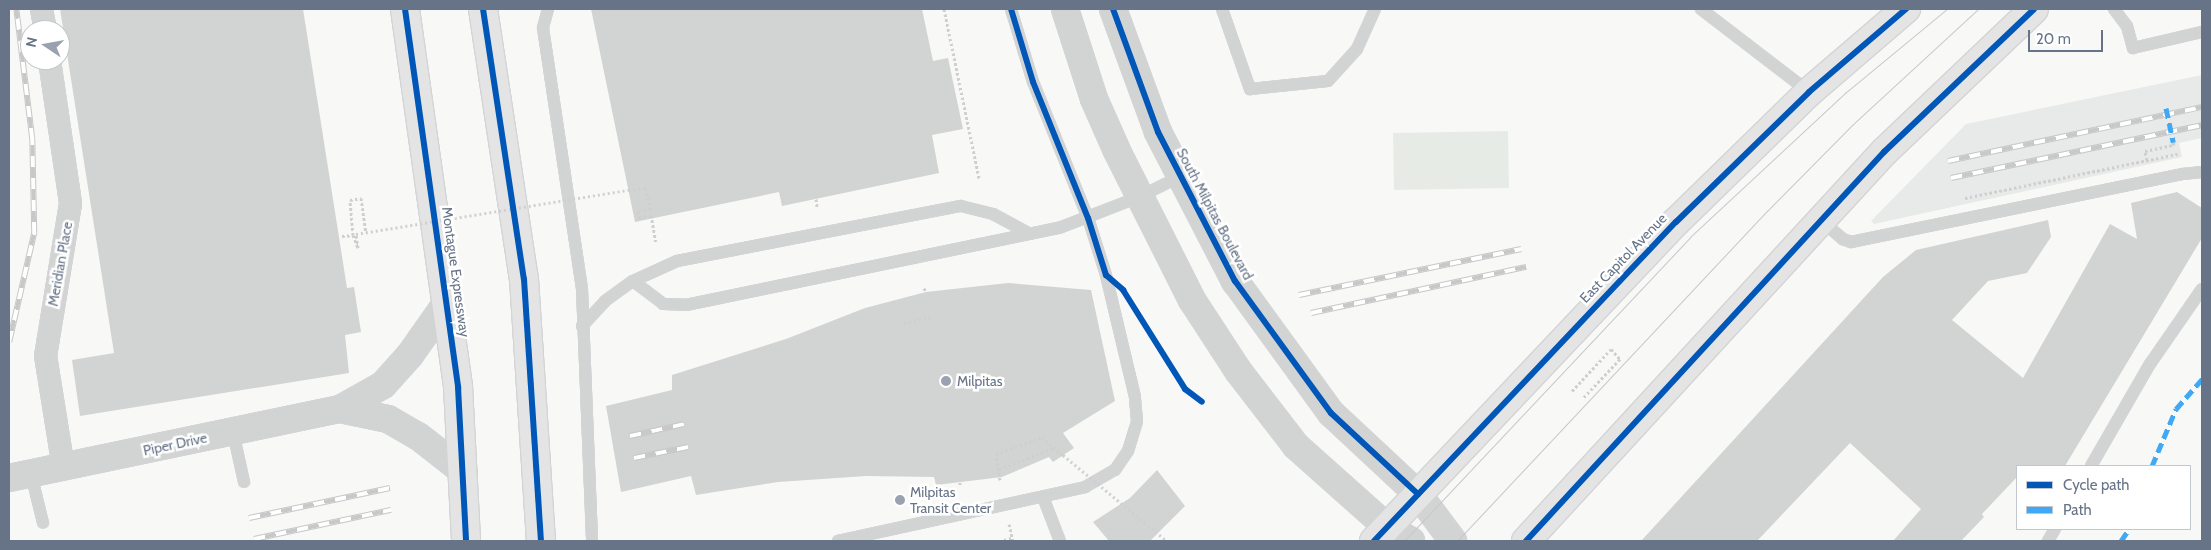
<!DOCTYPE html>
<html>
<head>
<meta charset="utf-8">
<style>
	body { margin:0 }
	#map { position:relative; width:2211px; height:550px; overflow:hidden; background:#f8f8f7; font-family:Cabin,sans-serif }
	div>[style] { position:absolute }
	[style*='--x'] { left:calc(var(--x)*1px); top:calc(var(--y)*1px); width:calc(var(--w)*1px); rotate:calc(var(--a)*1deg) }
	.built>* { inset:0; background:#e8e9e9 }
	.green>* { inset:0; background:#e7ebe5; transform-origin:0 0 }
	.building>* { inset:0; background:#d2d3d3 }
	.path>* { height:3px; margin-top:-1.5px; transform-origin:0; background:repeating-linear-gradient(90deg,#cfcfd0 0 2.5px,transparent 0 5px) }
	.roads { filter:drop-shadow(1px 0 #d3d4d6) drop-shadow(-1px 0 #d3d4d6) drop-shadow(0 1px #d3d4d6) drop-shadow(0 -1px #d3d4d6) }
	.service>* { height:10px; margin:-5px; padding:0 5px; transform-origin:5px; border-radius:5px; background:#d2d3d3 }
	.minor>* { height:21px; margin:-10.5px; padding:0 10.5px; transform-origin:10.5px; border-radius:10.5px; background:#d2d3d3 }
	.tertiary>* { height:26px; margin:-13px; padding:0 13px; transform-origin:13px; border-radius:13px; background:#d2d3d3 }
	.primary>* { height:28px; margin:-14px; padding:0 14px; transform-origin:14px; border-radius:14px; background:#e4e4e4 }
	.trunk>* { height:28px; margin:-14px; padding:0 14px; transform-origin:14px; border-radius:14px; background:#e4e4e4 }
	.tram>* { height:1px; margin:-0.5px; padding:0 0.5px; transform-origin:0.5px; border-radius:0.5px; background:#c8c8c9 }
	.rail>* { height:5.5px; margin-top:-2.75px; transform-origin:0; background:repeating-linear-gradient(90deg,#fff 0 11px,#c8c8c9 0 22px); box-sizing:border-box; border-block:1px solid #c8c8c9 }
	.path-bridge>* { height:3px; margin-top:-1.5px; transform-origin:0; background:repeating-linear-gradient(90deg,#cfcfd0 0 2.5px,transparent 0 5px) }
	.quiet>* { height:5px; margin-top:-2.5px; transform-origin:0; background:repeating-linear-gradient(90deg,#3fa9f5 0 10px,transparent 0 15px) }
	.cycleway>* { height:6px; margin:-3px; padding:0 3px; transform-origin:3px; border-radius:3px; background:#0057b8 }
	.dots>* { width:14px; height:14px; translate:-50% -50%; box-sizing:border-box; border:2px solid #fff; border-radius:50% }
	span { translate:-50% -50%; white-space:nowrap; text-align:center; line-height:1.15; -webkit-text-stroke:5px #fff; paint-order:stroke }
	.street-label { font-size:14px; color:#677488 }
	.poi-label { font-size:14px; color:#677488 }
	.left { translate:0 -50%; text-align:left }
	.frame { position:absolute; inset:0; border:10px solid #677488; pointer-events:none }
	.legend { position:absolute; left:2016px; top:465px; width:175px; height:65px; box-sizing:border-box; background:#fff; border:1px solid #c2c7cf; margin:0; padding:6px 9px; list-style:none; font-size:15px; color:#677488 }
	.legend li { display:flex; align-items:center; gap:10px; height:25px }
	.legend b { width:25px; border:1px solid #c2c7cf }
	.north { position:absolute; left:20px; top:20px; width:50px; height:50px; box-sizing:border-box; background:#fff; border:1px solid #c2c7cf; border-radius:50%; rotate:282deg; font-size:14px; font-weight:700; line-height:20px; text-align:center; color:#677488 }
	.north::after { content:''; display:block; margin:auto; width:18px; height:22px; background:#9aa2af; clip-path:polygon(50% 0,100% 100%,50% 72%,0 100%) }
	.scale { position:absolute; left:2028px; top:30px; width:75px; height:22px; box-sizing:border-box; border:2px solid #677488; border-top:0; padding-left:6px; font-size:15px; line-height:18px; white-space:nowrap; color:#677488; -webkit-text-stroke:4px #fff; paint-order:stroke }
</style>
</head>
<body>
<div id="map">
	<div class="built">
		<div style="clip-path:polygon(2202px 75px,2202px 138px,2179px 143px,2182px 157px,1874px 224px,1871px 221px,1966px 124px)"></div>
	</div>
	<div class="green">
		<div style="left:1508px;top:131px;width:57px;height:115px;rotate:89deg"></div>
	</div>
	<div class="building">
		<div style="clip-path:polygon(60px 9px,303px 9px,347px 288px,354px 287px,361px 332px,345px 335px,349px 373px,80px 416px,72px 360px,114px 353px)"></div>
		<div style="clip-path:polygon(591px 9px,922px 9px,933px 61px,948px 58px,963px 129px,932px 135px,939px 173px,782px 206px,779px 192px,635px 222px)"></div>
		<div style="clip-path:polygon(2177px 192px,2202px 208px,2202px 238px,2065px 466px,2017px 466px,2017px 477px,1982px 514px,1984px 517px,1961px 541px,1893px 541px,1921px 509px,1850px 443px,1757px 541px,1641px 541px,1883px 277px,1916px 250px,2048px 220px,2051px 237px,2027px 273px,1988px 281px,1952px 320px,2023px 378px,2110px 224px,2137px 239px,2131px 203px)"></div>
		<div style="clip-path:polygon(1008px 283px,1091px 290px,1115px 401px,1063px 433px,1074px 448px,1053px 462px,1049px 457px,1002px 477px,936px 485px,934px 477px,866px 476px,778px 482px,696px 495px,691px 476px,621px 492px,606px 406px,672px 390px,672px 375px,786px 339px,865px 308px,926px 292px)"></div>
		<div style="clip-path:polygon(1157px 470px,1185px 506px,1150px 541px,1109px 541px,1093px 522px,1130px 498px)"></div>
	</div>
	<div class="path">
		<div style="--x:944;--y:9;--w:173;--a:78.3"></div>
		<div style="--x:2147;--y:160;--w:9;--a:-103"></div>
		<div style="--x:2145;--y:151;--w:30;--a:-12"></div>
		<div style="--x:2174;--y:145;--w:3;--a:-108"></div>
		<div style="--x:628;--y:190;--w:17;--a:-7"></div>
		<div style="--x:645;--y:188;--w:22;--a:74"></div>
		<div style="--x:651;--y:209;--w:13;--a:171"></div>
		<div style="--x:638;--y:211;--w:7;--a:82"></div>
		<div style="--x:639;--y:218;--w:12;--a:-14"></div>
		<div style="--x:651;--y:215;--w:27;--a:80"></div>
		<div style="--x:1965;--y:198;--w:217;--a:-11.7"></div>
		<div style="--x:816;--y:199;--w:8;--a:83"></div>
		<div style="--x:353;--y:235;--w:35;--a:-95"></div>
		<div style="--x:350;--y:200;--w:11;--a:-10"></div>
		<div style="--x:361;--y:198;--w:35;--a:82"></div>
		<div style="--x:342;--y:236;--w:11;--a:-5"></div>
		<div style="--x:353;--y:235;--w:14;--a:69"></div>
		<div style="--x:924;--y:288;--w:4;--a:63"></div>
		<div style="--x:904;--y:323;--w:27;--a:-13"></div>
		<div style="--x:1572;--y:391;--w:57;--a:-47.1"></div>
		<div style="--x:1611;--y:349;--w:13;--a:48"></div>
		<div style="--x:1620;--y:359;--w:54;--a:133.5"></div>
		<div style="--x:999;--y:469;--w:59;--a:-20.9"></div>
		<div style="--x:1000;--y:480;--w:26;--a:-99"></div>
		<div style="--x:996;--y:454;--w:49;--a:-20.3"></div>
		<div style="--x:1042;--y:437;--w:28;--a:41"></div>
		<div style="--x:960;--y:482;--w:3;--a:90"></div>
		<div style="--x:1009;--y:524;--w:17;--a:77"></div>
		<div style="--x:1004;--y:540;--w:8;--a:-14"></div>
	</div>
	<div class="roads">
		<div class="service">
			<div style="--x:548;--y:9;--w:20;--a:105"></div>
			<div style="--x:543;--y:28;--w:265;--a:81.5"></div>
			<div style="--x:582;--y:290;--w:251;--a:87.7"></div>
			<div style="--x:1222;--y:9;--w:85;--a:70.7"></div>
			<div style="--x:1250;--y:89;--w:78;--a:-5.9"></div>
			<div style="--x:1328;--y:81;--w:43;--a:-47.8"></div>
			<div style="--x:1357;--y:49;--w:44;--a:-65.8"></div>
			<div style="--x:1701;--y:9;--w:135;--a:37.5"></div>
			<div style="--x:2114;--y:9;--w:21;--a:53"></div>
			<div style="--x:2127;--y:26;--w:23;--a:75"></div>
			<div style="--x:2133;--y:48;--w:71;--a:-13.1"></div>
			<div style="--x:1822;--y:221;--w:28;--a:41"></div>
			<div style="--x:1843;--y:239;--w:9;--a:21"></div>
			<div style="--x:1851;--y:242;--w:339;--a:-11.6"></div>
			<div style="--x:2183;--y:174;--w:19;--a:-6"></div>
			<div style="--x:633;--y:281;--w:38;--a:37"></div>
			<div style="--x:663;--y:304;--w:23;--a:2"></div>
			<div style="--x:686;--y:305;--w:381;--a:-11.7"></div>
			<div style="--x:1059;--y:228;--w:86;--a:-21.2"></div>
			<div style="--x:1139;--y:197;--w:45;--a:-26.6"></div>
			<div style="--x:582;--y:326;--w:34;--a:-47"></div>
			<div style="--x:605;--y:301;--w:34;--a:-36"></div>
			<div style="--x:633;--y:281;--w:48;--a:-24.4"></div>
			<div style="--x:677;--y:261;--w:289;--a:-11"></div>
			<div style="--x:961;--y:206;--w:33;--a:14"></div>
			<div style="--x:993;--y:214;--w:42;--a:28.4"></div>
			<div style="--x:233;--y:432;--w:51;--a:77.6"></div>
			<div style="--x:2091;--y:466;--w:118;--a:-60"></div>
			<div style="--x:2150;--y:364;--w:91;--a:-55.3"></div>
			<div style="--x:31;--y:474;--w:50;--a:76.2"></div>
			<div style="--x:1043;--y:497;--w:47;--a:68.9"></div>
			<div style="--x:838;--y:541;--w:253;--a:-12.3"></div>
			<div style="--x:1085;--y:487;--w:34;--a:-30"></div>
			<div style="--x:1115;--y:470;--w:23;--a:-56"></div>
			<div style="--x:1128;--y:451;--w:31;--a:-73"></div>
			<div style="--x:1137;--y:421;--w:24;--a:-95"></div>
			<div style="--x:1135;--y:397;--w:125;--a:-103.4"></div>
			<div style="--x:1106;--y:275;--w:60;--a:-107.5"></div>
			<div style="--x:1088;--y:218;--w:147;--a:-112"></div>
			<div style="--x:1033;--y:82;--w:76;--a:-106.8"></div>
			<div style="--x:2048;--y:541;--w:14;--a:-60"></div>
		</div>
		<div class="minor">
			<div style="--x:41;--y:9;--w:21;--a:79"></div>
			<div style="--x:49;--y:60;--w:145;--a:81.6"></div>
			<div style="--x:70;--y:203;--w:154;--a:99.3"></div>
			<div style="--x:45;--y:355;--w:113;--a:80.9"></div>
		</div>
		<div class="tertiary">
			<div style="--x:1065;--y:9;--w:95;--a:72.1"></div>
			<div style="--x:1094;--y:99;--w:57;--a:66.1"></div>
			<div style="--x:1117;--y:151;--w:167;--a:63.3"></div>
			<div style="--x:1192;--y:300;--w:86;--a:56.9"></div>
			<div style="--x:1239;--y:372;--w:93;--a:52.4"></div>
			<div style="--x:1296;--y:446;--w:122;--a:41.7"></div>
			<div style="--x:1387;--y:527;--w:28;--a:30"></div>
			<div style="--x:1113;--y:9;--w:131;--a:69.9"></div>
			<div style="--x:1158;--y:132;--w:168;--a:62.7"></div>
			<div style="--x:1235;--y:281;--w:163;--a:54"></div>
			<div style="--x:1331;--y:413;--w:119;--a:43"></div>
			<div style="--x:1418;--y:494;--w:59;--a:53.3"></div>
			<div style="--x:340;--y:409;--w:49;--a:11.8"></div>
			<div style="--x:388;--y:419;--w:34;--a:30"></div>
			<div style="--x:418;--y:436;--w:58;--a:38"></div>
			<div style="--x:9;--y:478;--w:338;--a:-11.8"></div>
			<div style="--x:340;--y:409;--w:49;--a:-29.2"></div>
			<div style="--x:383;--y:385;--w:40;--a:-48"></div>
			<div style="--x:410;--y:355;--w:66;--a:-54.9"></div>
		</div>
		<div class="primary">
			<div style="--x:1374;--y:541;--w:439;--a:-46.6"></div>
			<div style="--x:1676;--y:222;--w:186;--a:-44.3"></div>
			<div style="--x:1809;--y:92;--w:128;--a:-40.6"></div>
			<div style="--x:1526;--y:541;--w:529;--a:-47.38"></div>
			<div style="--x:1884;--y:152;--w:207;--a:-43.6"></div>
		</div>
		<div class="trunk">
			<div style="--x:405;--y:9;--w:382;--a:82"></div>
			<div style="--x:458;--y:387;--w:154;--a:87"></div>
			<div style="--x:483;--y:9;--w:273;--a:81.4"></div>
			<div style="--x:524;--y:279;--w:263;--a:86.3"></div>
		</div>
	</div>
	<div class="tram">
		<div style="--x:1404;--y:541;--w:417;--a:-46.7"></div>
		<div style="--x:1690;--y:237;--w:212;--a:-42.9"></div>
		<div style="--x:1845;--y:93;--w:132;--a:-39.5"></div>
		<div style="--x:1457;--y:541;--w:453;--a:-46.8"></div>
		<div style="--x:1767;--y:211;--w:121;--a:-45.3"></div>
		<div style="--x:1852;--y:125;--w:171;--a:-42.6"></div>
	</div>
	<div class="rail">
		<div style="--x:1948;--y:161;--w:260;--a:-12"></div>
		<div style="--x:1951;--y:178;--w:257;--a:-11.9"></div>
		<div style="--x:1299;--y:295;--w:227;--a:-11.7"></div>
		<div style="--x:1311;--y:313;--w:220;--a:-12.1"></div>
		<div style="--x:9;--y:342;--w:112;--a:-77.1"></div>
		<div style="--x:34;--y:233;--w:94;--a:-91.2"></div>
		<div style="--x:32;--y:139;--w:131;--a:-97"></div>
		<div style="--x:630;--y:436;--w:55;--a:-12.5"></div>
		<div style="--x:634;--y:458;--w:55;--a:-11.5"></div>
		<div style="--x:249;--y:518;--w:144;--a:-12"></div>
		<div style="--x:254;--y:539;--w:140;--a:-12"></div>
	</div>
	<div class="path-bridge">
		<div style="--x:358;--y:248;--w:14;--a:-98"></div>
		<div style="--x:356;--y:234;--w:276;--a:-9.2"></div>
		<div style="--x:1063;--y:455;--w:135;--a:39.6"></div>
	</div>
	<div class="quiet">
		<div style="--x:2166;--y:108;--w:35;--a:78"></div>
		<div style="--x:2152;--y:466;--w:62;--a:-67.2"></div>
		<div style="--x:2176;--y:409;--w:40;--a:-49"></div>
		<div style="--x:2121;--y:541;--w:14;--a:-56"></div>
	</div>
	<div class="cycleway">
		<div style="--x:405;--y:9;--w:382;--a:82"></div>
		<div style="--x:458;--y:387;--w:154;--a:87"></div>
		<div style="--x:483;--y:9;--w:273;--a:81.4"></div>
		<div style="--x:524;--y:279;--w:263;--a:86.3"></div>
		<div style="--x:1011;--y:9;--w:76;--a:73.2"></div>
		<div style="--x:1033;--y:82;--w:147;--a:68"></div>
		<div style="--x:1088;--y:218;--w:60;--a:72.5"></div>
		<div style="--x:1106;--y:275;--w:23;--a:41"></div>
		<div style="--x:1123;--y:290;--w:117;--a:57.9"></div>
		<div style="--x:1185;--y:389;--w:21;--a:37"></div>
		<div style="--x:1113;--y:9;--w:131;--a:69.9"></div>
		<div style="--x:1158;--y:132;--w:168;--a:62.7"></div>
		<div style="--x:1235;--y:281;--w:163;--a:54"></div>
		<div style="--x:1331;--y:413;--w:119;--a:43"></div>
		<div style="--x:1374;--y:541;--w:439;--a:-46.6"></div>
		<div style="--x:1676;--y:222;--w:186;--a:-44.3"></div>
		<div style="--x:1809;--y:92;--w:128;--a:-40.6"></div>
		<div style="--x:1526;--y:541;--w:529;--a:-47.38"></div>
		<div style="--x:1884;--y:152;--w:207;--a:-43.6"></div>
	</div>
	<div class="dots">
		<div style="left:946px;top:381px;background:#9aa2af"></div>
		<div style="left:900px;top:500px;background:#9aa2af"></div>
	</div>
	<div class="street-label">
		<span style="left:1215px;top:214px;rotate:62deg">South Milpitas Boulevard</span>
		<span style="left:1623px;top:258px;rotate:-46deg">East Capitol Avenue</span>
		<span style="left:60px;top:264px;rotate:-80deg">Meridian Place</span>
		<span style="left:456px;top:272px;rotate:82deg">Montague Expressway</span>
		<span style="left:175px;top:444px;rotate:-12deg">Piper Drive</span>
	</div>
	<div class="poi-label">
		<span class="left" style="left:957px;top:381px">Milpitas</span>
		<span class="left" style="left:910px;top:500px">Milpitas<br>Transit Center</span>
	</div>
	<div class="frame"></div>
	<ul class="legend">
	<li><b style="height:6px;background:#0057b8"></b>Cycle path</li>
	<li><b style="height:6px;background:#3fa9f5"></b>Path</li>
	</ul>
	<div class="north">N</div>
	<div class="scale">20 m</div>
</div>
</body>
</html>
